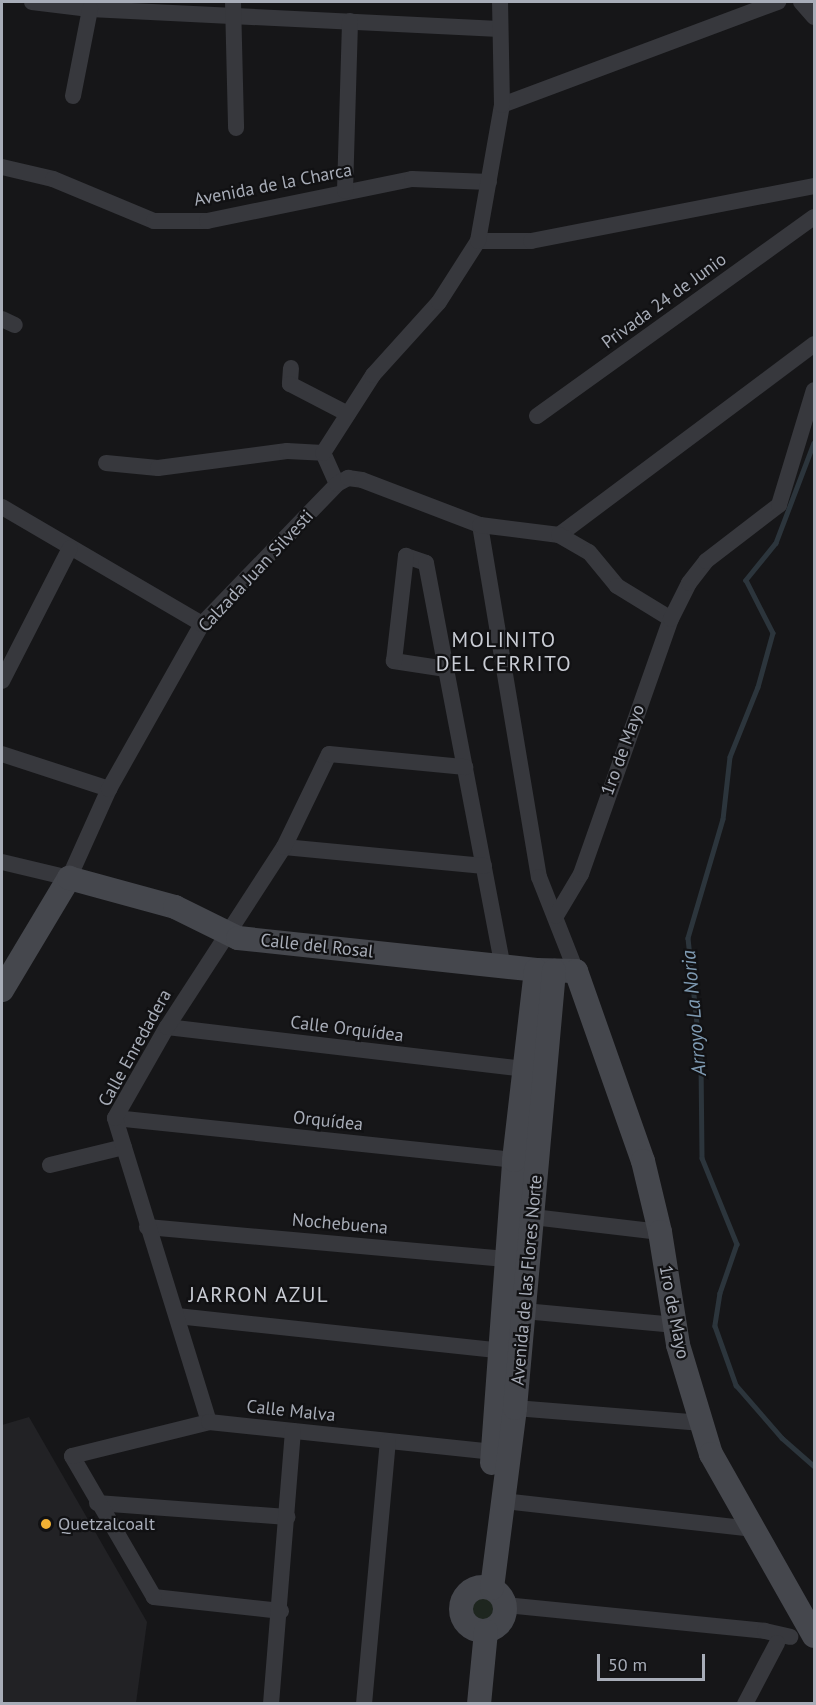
<!DOCTYPE html>
<html>
<head>
<meta charset="utf-8">
<style>
	body { margin:0 }
	#map { position:relative; width:816px; height:1705px; overflow:hidden; background:#161618; font-family:"PT Sans",sans-serif }
	div>[style] { position:absolute }
	[style*='--x'] { left:calc(var(--x)*1px); top:calc(var(--y)*1px); width:calc(var(--w)*1px); rotate:calc(var(--a)*1deg) }
	.built>* { inset:0; background:#222225 }
	.green>* { inset:0; background:#1e261f }
	.stream>* { height:4.5px; margin:-2.25px; padding:0 2.25px; transform-origin:2.25px; border-radius:2.25px; background:#2c353c }
	.street>* { height:16px; margin:-8px; padding:0 8px; transform-origin:8px; border-radius:8px; background:#37383d }
	.secondary>* { height:24px; margin:-12px; padding:0 12px; transform-origin:12px; border-radius:12px; background:#45474d }
	.secondary>.ring { margin:-12px; padding:0; box-sizing:content-box; background:none; border:24px solid #45474d; border-radius:50% }
	.dots>* { width:16px; height:16px; translate:-50% -50%; box-sizing:border-box; border:3px solid #111113; border-radius:50% }
	span { translate:-50% -50%; white-space:nowrap; text-align:center; line-height:1.15; -webkit-text-stroke:4.5px #111113; paint-order:stroke }
	.street-label { font-size:18px; color:#a8adb8 }
	.poi-label { font-size:18px; color:#a8adb8 }
	.left { translate:0 -50%; text-align:left }
	.water-label { font-size:20px; color:#7f9bb3; font-style:italic }
	.quarter-label { font-size:21px; color:#c9ccd4; letter-spacing:1.5px }
	.frame { position:absolute; inset:0; border:3px solid #a8adb8; pointer-events:none }
	.scale { position:absolute; left:597px; top:1654px; width:108px; height:27px; box-sizing:border-box; border:3px solid #a8adb8; border-top:0; padding-left:8px; font-size:18px; line-height:21px; white-space:nowrap; color:#a8adb8; -webkit-text-stroke:4px #111113; paint-order:stroke }
</style>
</head>
<body>
<div id="map">
	<div class="built">
		<div style="clip-path:polygon(29px 1417px,147px 1622px,136px 1703px,2px 1703px,2px 1425px)"></div>
	</div>
	<div class="green">
		<div style="clip-path:polygon(484px 1587px,505px 1613px,478px 1631px,462px 1602px)"></div>
	</div>
	<div class="stream">
		<div style="--x:814;--y:443;--w:107;--a:110.8"></div>
		<div style="--x:776;--y:543;--w:48;--a:129"></div>
		<div style="--x:746;--y:580;--w:59;--a:63"></div>
		<div style="--x:773;--y:633;--w:56;--a:105.5"></div>
		<div style="--x:758;--y:687;--w:75;--a:111.8"></div>
		<div style="--x:730;--y:757;--w:62;--a:96.4"></div>
		<div style="--x:723;--y:819;--w:124;--a:106.4"></div>
		<div style="--x:688;--y:938;--w:124;--a:84"></div>
		<div style="--x:701;--y:1061;--w:97;--a:89.4"></div>
		<div style="--x:702;--y:1158;--w:93;--a:67.9"></div>
		<div style="--x:737;--y:1244;--w:52;--a:109.1"></div>
		<div style="--x:720;--y:1293;--w:33;--a:99"></div>
		<div style="--x:715;--y:1326;--w:63;--a:70.4"></div>
		<div style="--x:736;--y:1385;--w:70;--a:49"></div>
		<div style="--x:782;--y:1438;--w:43;--a:41.2"></div>
	</div>
	<div class="street">
		<div style="--x:32;--y:2;--w:58;--a:6.9"></div>
		<div style="--x:90;--y:9;--w:410;--a:2.8"></div>
		<div style="--x:233;--y:2;--w:126;--a:88.6"></div>
		<div style="--x:801;--y:2;--w:20;--a:49"></div>
		<div style="--x:73;--y:96;--w:89;--a:-78.9"></div>
		<div style="--x:502;--y:105;--w:295;--a:-20.5"></div>
		<div style="--x:2;--y:167;--w:52;--a:13.2"></div>
		<div style="--x:53;--y:179;--w:109;--a:22.6"></div>
		<div style="--x:154;--y:221;--w:53;--a:0"></div>
		<div style="--x:207;--y:221;--w:209;--a:-11.6"></div>
		<div style="--x:412;--y:179;--w:77;--a:2.2"></div>
		<div style="--x:345;--y:191;--w:170;--a:-88.3"></div>
		<div style="--x:478;--y:241;--w:53;--a:0"></div>
		<div style="--x:531;--y:241;--w:288;--a:-11"></div>
		<div style="--x:2;--y:319;--w:14;--a:25"></div>
		<div style="--x:291;--y:368;--w:16;--a:94"></div>
		<div style="--x:290;--y:384;--w:65;--a:27.3"></div>
		<div style="--x:537;--y:416;--w:341;--a:-35.7"></div>
		<div style="--x:106;--y:463;--w:52;--a:5.5"></div>
		<div style="--x:158;--y:468;--w:130;--a:-7.5"></div>
		<div style="--x:287;--y:451;--w:36;--a:3"></div>
		<div style="--x:337;--y:484;--w:34;--a:-114"></div>
		<div style="--x:323;--y:453;--w:93;--a:-57.3"></div>
		<div style="--x:373;--y:375;--w:98;--a:-47.9"></div>
		<div style="--x:439;--y:302;--w:72;--a:-57.4"></div>
		<div style="--x:478;--y:241;--w:138;--a:-80"></div>
		<div style="--x:502;--y:105;--w:103;--a:-91.1"></div>
		<div style="--x:2;--y:507;--w:232;--a:30.3"></div>
		<div style="--x:480;--y:525;--w:357;--a:80.5"></div>
		<div style="--x:539;--y:877;--w:101;--a:68.5"></div>
		<div style="--x:559;--y:535;--w:319;--a:-36.8"></div>
		<div style="--x:406;--y:556;--w:21;--a:19"></div>
		<div style="--x:426;--y:563;--w:108;--a:79.3"></div>
		<div style="--x:446;--y:669;--w:53;--a:-171.3"></div>
		<div style="--x:394;--y:661;--w:106;--a:-83.5"></div>
		<div style="--x:446;--y:669;--w:303;--a:79.2"></div>
		<div style="--x:2;--y:681;--w:149;--a:-62.9"></div>
		<div style="--x:2;--y:754;--w:113;--a:18.1"></div>
		<div style="--x:284;--y:847;--w:201;--a:5.4"></div>
		<div style="--x:2;--y:862;--w:69;--a:13.4"></div>
		<div style="--x:69;--y:878;--w:98;--a:-65.8"></div>
		<div style="--x:109;--y:789;--w:189;--a:-60.6"></div>
		<div style="--x:202;--y:624;--w:194;--a:-46"></div>
		<div style="--x:337;--y:484;--w:13;--a:-29"></div>
		<div style="--x:348;--y:478;--w:14;--a:8"></div>
		<div style="--x:362;--y:480;--w:126;--a:20.9"></div>
		<div style="--x:480;--y:525;--w:80;--a:7.2"></div>
		<div style="--x:559;--y:535;--w:34;--a:30"></div>
		<div style="--x:589;--y:552;--w:44;--a:50.5"></div>
		<div style="--x:617;--y:586;--w:63;--a:31.4"></div>
		<div style="--x:556;--y:916;--w:49;--a:-59.2"></div>
		<div style="--x:581;--y:874;--w:270;--a:-70.6"></div>
		<div style="--x:671;--y:619;--w:40;--a:-63.4"></div>
		<div style="--x:689;--y:583;--w:28;--a:-52"></div>
		<div style="--x:706;--y:561;--w:92;--a:-37.5"></div>
		<div style="--x:779;--y:505;--w:120;--a:-73.1"></div>
		<div style="--x:167;--y:1027;--w:359;--a:6.7"></div>
		<div style="--x:115;--y:1118;--w:410;--a:6"></div>
		<div style="--x:50;--y:1165;--w:76;--a:-13.7"></div>
		<div style="--x:533;--y:1217;--w:128;--a:6.7"></div>
		<div style="--x:147;--y:1227;--w:371;--a:5.1"></div>
		<div style="--x:524;--y:1311;--w:152;--a:5.3"></div>
		<div style="--x:177;--y:1316;--w:328;--a:6.1"></div>
		<div style="--x:515;--y:1408;--w:188;--a:4.6"></div>
		<div style="--x:209;--y:1422;--w:318;--a:-107.2"></div>
		<div style="--x:115;--y:1118;--w:105;--a:-60.3"></div>
		<div style="--x:167;--y:1027;--w:215;--a:-57"></div>
		<div style="--x:284;--y:847;--w:103;--a:-64.2"></div>
		<div style="--x:329;--y:754;--w:137;--a:5.5"></div>
		<div style="--x:504;--y:1501;--w:252;--a:6.4"></div>
		<div style="--x:97;--y:1503;--w:191;--a:4.2"></div>
		<div style="--x:506;--y:1605;--w:260;--a:5.7"></div>
		<div style="--x:765;--y:1631;--w:26;--a:13"></div>
		<div style="--x:281;--y:1611;--w:128;--a:-173.7"></div>
		<div style="--x:154;--y:1597;--w:163;--a:-120.2"></div>
		<div style="--x:72;--y:1456;--w:141;--a:-13.9"></div>
		<div style="--x:209;--y:1422;--w:296;--a:6"></div>
		<div style="--x:271;--y:1704;--w:274;--a:-85.4"></div>
		<div style="--x:364;--y:1704;--w:264;--a:-84.8"></div>
		<div style="--x:745;--y:1704;--w:69;--a:-62.3"></div>
	</div>
	<div class="secondary">
		<div style="--x:2;--y:990;--w:131;--a:-59.1"></div>
		<div style="--x:69;--y:878;--w:110;--a:15.3"></div>
		<div style="--x:175;--y:907;--w:70;--a:26.2"></div>
		<div style="--x:238;--y:938;--w:300;--a:6.1"></div>
		<div style="--x:536;--y:970;--w:40;--a:1.4"></div>
		<div style="--x:576;--y:971;--w:201;--a:70.6"></div>
		<div style="--x:643;--y:1161;--w:73;--a:76.5"></div>
		<div style="--x:660;--y:1232;--w:114;--a:80.9"></div>
		<div style="--x:678;--y:1345;--w:114;--a:73.2"></div>
		<div style="--x:711;--y:1454;--w:209;--a:60.5"></div>
		<div style="--x:492;--y:1463;--w:304;--a:-85.8"></div>
		<div style="--x:514;--y:1160;--w:191;--a:-83.4"></div>
		<div class="ring" style="left:461px;top:1587px;width:20px;height:20px"></div>
		<div style="--x:492;--y:1588;--w:181;--a:-82.7"></div>
		<div style="--x:515;--y:1408;--w:439;--a:-84.9"></div>
		<div style="--x:479;--y:1704;--w:73;--a:-84.5"></div>
	</div>
	<div class="dots">
		<div style="left:46px;top:1524px;background:#f2b134"></div>
	</div>
	<div class="street-label">
		<span style="left:273px;top:185px;rotate:-11deg">Avenida de la Charca</span>
		<span style="left:664px;top:301px;rotate:-36deg">Privada 24 de Junio</span>
		<span style="left:256px;top:571px;rotate:-47deg">Calzada Juan Silvesti</span>
		<span style="left:623px;top:750px;rotate:-70deg">1ro de Mayo</span>
		<span style="left:317px;top:946px;rotate:6deg">Calle del Rosal</span>
		<span style="left:347px;top:1029px;rotate:7deg">Calle Orquídea</span>
		<span style="left:135px;top:1048px;rotate:-61deg">Calle Enredadera</span>
		<span style="left:328px;top:1121px;rotate:6deg">Orquídea</span>
		<span style="left:340px;top:1224px;rotate:5deg">Nochebuena</span>
		<span style="left:527px;top:1280px;rotate:-85deg">Avenida de las Flores Norte</span>
		<span style="left:674px;top:1312px;rotate:79deg">1ro de Mayo</span>
		<span style="left:291px;top:1411px;rotate:6deg">Calle Malva</span>
	</div>
	<div class="poi-label">
		<span class="left" style="left:58px;top:1524px">Quetzalcoalt</span>
	</div>
	<div class="water-label">
		<span style="left:694px;top:1013px;rotate:-95deg">Arroyo La Noria</span>
	</div>
	<div class="quarter-label">
		<span style="left:504px;top:652px">MOLINITO<br>DEL CERRITO</span>
		<span style="left:259px;top:1295px">JARRON AZUL</span>
	</div>
	<div class="frame"></div>
	<div class="scale">50 m</div>
</div>
</body>
</html>
